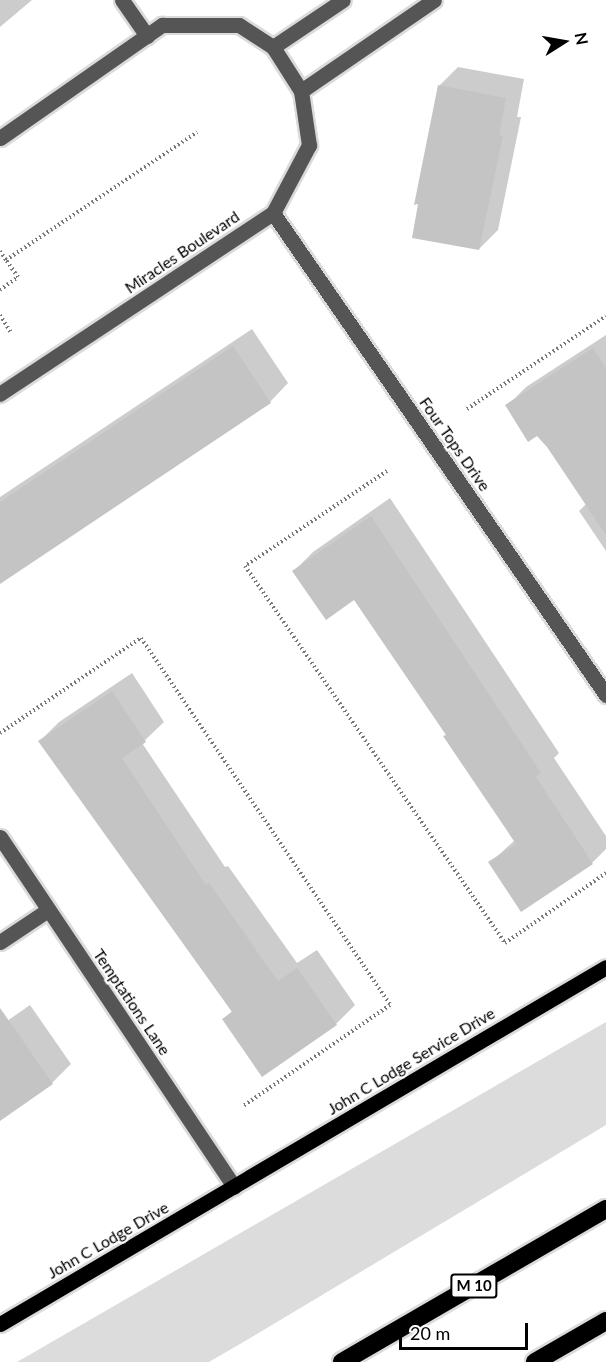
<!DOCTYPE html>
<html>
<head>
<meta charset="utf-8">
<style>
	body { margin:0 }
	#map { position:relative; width:606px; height:1362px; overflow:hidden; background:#fff; font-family:Lato,sans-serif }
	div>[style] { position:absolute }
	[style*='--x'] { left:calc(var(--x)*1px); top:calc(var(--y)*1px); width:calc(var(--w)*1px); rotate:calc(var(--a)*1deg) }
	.green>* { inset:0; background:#dcdcdc }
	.shadow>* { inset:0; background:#0003 }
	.building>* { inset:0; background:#c4c4c4 }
	.path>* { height:4px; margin-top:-2px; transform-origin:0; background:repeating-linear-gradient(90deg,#777 0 1.5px,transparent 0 4.5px) }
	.roads { filter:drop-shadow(2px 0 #dbdbdb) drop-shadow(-2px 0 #dbdbdb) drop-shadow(0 2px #dbdbdb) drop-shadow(0 -2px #dbdbdb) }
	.minor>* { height:15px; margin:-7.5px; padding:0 7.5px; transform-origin:7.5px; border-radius:7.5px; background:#555 }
	.major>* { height:15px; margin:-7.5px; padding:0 7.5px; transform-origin:7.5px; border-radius:7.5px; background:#000 }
	.highway>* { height:18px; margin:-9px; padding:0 9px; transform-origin:9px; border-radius:9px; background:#000 }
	span { translate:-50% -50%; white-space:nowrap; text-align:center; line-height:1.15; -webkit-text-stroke:4.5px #fff; paint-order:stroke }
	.shield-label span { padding:2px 4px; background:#fff; border:2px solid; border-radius:4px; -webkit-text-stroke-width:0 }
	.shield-label { font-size:15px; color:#000; font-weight:700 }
	.street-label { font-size:16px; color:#000 }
	.north { position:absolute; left:534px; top:12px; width:60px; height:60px; -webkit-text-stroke:4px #fff; paint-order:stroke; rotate:79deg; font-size:16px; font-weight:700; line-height:24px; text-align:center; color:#000 }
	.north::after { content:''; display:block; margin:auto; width:21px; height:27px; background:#000; clip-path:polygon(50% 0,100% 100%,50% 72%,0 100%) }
	.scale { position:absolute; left:399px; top:1323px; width:129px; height:27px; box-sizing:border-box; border:3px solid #000; border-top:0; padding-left:8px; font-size:18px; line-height:21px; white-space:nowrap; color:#000; -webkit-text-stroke:4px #fff; paint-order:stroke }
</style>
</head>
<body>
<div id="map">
	<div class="green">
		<div style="clip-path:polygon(606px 1022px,606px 1125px,252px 1337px,209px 1362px,17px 1362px)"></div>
	</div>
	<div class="shadow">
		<div style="clip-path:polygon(0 0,32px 0,0 27px)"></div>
		<div style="clip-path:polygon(458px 67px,524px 79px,517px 117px,521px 117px,498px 230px,479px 249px,439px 86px)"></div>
		<div style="clip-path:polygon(252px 329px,288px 383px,270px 402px,0 582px,0 497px)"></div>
		<div style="clip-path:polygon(606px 335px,606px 551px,579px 511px,587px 503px,548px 446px,507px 406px,526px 387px)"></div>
		<div style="clip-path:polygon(390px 498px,559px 753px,554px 758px,606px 836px,606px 849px,593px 862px,522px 910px,490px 863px,515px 840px,448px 734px,354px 598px,294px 571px,313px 552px)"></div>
		<div style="clip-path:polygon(132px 673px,164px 722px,142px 743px,225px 867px,228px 866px,297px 963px,317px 950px,355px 1005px,336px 1024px,224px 1019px,233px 1010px,40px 741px,59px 722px)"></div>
		<div style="clip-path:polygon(30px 1005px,71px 1064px,52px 1083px,0 1120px,0 1026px)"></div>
	</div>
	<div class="building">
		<div style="clip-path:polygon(438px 85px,506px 98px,499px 135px,503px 136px,479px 250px,412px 238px,418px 204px,414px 205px)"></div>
		<div style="clip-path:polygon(233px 346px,271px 403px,0 584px,0 502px)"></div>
		<div style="clip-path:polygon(593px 348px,606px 368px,606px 535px,547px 447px,537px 436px,528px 442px,505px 405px)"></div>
		<div style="clip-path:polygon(371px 516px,541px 773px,536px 777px,593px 864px,521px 912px,488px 862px,516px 844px,443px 736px,446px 735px,354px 600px,326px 620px,292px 571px)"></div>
		<div style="clip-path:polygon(112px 691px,146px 742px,122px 758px,206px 885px,209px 883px,278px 981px,297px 968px,337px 1025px,262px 1077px,222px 1019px,232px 1012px,38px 741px)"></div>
		<div style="clip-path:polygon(0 1008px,53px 1084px,0 1121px)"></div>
	</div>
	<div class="path">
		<div style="--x:0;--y:251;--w:11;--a:56"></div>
		<div style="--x:0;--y:290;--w:22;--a:-36"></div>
		<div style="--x:18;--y:277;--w:21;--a:-125"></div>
		<div style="--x:6;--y:260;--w:230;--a:-33.8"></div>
		<div style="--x:0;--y:315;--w:22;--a:58"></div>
		<div style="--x:467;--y:409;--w:167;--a:-33.8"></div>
		<div style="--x:387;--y:471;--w:171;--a:146.2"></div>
		<div style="--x:245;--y:566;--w:458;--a:55.4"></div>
		<div style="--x:505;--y:943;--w:123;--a:-34.7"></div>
		<div style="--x:0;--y:733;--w:170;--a:-34"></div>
		<div style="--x:141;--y:638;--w:443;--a:55.8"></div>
		<div style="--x:390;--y:1005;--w:178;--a:145.5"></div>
	</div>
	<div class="roads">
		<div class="minor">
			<div style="--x:122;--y:0;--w:44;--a:55.2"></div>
			<div style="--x:273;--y:47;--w:84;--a:-33.9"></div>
			<div style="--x:301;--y:91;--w:161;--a:-34.4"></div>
			<div style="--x:0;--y:138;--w:198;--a:-34.9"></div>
			<div style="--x:162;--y:25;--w:77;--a:0"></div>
			<div style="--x:239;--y:25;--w:40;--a:32.9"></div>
			<div style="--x:273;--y:47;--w:52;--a:57.5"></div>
			<div style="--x:301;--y:91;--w:55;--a:81.6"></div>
			<div style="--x:309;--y:145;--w:77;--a:117.9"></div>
			<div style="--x:273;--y:213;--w:328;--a:146.5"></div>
			<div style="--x:273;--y:213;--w:586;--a:55.36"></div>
			<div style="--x:0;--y:837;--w:421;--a:56.2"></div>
			<div style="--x:0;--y:942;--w:58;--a:-33.7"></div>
		</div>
		<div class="major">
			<div style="--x:0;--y:1324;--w:703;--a:-30.5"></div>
		</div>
		<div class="highway">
			<div style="--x:342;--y:1362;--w:305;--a:-30.1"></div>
			<div style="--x:535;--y:1362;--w:82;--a:-30"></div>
		</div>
	</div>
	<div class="shield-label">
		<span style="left:474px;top:1286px">M 10</span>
	</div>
	<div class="street-label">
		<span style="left:182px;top:252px;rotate:-34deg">Miracles Boulevard</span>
		<span style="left:455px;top:444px;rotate:55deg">Four Tops Drive</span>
		<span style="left:132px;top:1002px;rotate:56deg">Temptations Lane</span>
		<span style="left:411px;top:1061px;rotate:-31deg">John C Lodge Service Drive</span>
		<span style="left:108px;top:1240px;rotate:-30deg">John C Lodge Drive</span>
	</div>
	<div class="north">N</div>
	<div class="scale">20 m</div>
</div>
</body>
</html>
